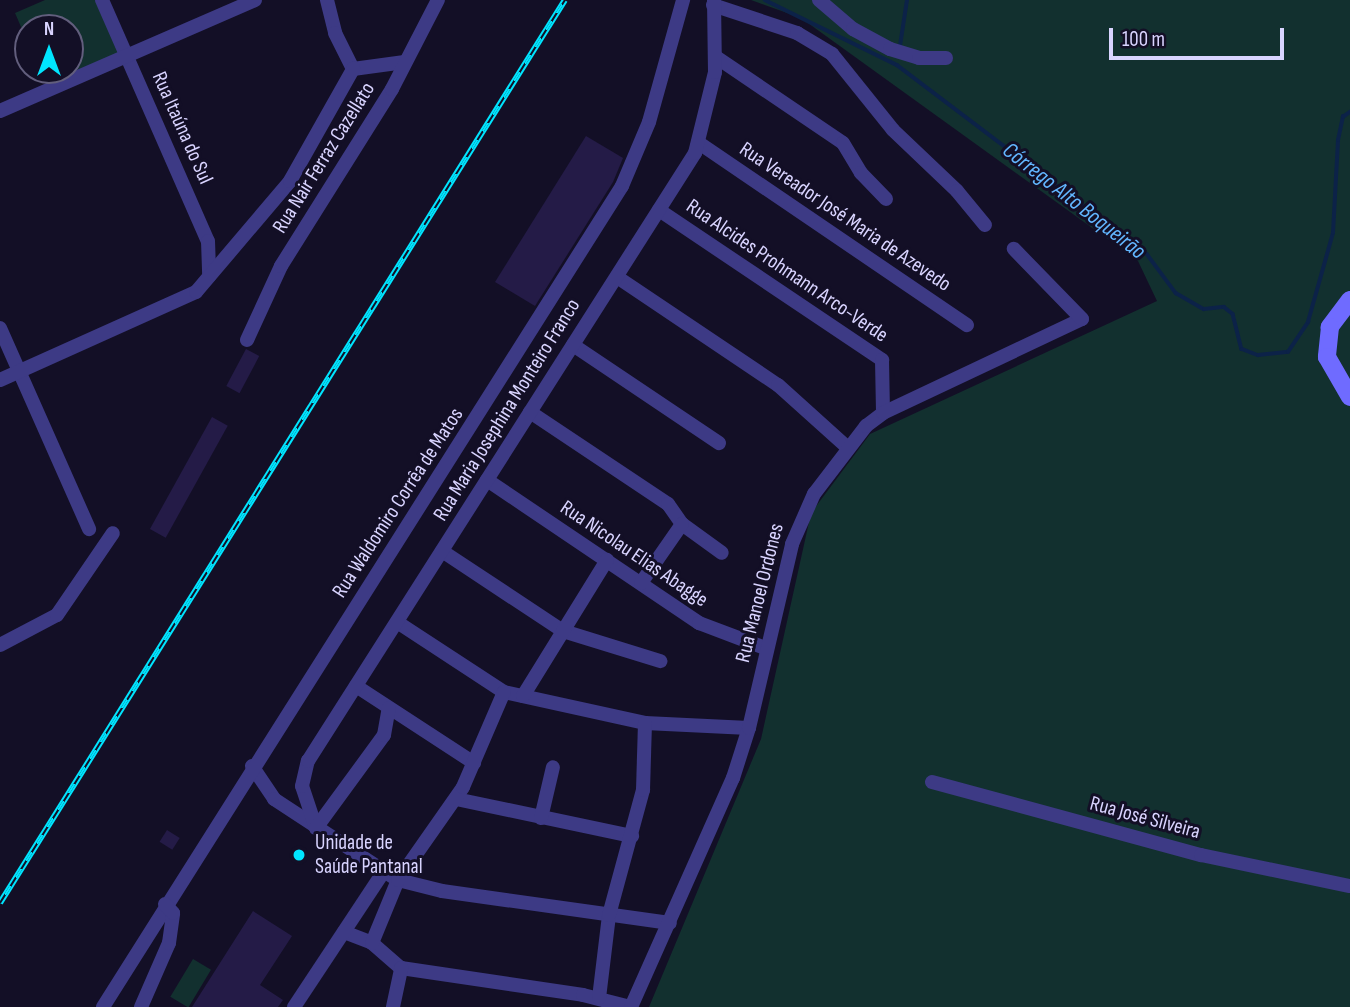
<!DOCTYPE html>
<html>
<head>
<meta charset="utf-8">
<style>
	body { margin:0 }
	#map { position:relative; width:1350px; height:1007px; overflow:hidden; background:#130f26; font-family:"Sofia Sans Condensed",sans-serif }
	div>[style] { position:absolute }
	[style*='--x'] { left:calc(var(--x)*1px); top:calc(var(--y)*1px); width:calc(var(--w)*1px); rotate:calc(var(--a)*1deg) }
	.green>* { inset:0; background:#12302f; transform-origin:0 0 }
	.stream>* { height:3.5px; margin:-1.75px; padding:0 1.75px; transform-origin:1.75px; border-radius:1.75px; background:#0c2248 }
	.building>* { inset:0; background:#241b47; transform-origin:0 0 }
	.street>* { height:14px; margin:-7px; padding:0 7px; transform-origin:7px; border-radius:7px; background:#3d3a85 }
	.secondary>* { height:18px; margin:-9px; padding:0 9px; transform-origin:9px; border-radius:9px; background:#6f6bff }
	.rail>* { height:6px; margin-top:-3px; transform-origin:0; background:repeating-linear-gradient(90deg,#130f26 0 10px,#00e5ff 0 20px); box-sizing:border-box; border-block:2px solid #00e5ff }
	.dots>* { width:19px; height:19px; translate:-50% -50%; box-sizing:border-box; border:4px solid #130f26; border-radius:50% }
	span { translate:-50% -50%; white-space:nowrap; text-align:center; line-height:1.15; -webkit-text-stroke:6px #130f26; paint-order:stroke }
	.street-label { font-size:21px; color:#d9d4ff }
	.poi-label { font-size:21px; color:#d9d4ff }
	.left { translate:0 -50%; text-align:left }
	.water-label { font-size:23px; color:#62b6ff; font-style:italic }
	.north { position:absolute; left:14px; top:14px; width:70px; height:70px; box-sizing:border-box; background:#130f26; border:2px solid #625e7d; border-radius:50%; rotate:0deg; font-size:19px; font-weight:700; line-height:28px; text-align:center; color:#d9d4ff }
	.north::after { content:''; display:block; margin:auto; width:24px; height:32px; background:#00e5ff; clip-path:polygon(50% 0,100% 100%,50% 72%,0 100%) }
	.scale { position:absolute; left:1109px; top:28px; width:175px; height:32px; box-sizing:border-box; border:4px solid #d9d4ff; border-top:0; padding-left:9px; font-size:21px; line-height:24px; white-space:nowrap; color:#d9d4ff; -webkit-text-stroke:5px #130f26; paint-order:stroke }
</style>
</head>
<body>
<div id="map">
	<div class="green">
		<div style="clip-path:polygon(45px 0,95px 0,119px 54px,47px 85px,40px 70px,70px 70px,70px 28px,28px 28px,28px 43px,15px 13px)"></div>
		<div style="clip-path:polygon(751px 0,1350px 0,1350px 1007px,649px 1007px,761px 739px,811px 513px,870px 434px,1157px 301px,1138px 261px,801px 18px)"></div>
		<div style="left:193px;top:959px;width:21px;height:44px;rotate:31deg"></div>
	</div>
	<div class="stream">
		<div style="--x:765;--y:0;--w:147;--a:26.2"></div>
		<div style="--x:897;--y:65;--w:313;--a:37.1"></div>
		<div style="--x:1147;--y:254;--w:49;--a:53.4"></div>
		<div style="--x:1176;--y:293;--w:32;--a:30"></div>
		<div style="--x:1204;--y:309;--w:20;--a:-6"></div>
		<div style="--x:1224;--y:307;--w:11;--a:38"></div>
		<div style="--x:1233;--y:314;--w:36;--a:76"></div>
		<div style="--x:1242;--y:349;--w:17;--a:21"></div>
		<div style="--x:1258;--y:355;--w:30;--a:-6"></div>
		<div style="--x:1288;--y:352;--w:36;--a:-56"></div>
		<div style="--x:1308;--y:322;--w:92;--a:-74.3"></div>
		<div style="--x:1333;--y:233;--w:93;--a:-86.9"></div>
		<div style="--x:1338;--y:140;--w:24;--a:-78"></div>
		<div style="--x:1343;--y:117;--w:9;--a:-36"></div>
		<div style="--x:900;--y:46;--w:47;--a:-81.3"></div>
	</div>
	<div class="building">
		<div style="clip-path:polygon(586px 136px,623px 158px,613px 182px,535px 306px,495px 282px)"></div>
		<div style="left:246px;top:349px;width:15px;height:42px;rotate:28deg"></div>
		<div style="left:212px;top:417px;width:18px;height:128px;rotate:29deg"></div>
		<div style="left:167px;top:830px;width:15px;height:14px;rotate:32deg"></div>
		<div style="clip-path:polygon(253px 911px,292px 936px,260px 985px,283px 1000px,278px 1007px,192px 1007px)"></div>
	</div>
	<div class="street">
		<div style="--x:102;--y:0;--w:263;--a:66.3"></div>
		<div style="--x:208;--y:241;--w:35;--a:88"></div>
		<div style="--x:327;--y:0;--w:34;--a:76"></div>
		<div style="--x:335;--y:33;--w:40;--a:63.4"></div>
		<div style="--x:353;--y:69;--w:52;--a:-7.7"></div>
		<div style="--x:819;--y:0;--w:45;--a:40.5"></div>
		<div style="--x:853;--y:29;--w:42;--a:28.4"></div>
		<div style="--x:890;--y:49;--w:30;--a:17"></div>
		<div style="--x:919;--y:58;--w:27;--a:0"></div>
		<div style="--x:713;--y:5;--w:89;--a:18.4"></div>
		<div style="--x:797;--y:33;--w:41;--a:31"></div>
		<div style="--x:832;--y:54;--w:97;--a:51.2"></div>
		<div style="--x:893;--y:130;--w:88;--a:43.6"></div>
		<div style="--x:957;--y:191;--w:44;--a:50.5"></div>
		<div style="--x:716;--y:57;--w:153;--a:34.1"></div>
		<div style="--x:843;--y:143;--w:35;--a:59"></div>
		<div style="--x:861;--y:173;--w:36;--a:46"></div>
		<div style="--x:0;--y:111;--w:278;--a:-23.5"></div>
		<div style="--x:699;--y:143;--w:324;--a:34.2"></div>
		<div style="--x:659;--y:210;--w:269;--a:33.9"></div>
		<div style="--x:882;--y:360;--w:53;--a:88.9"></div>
		<div style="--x:617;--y:277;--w:194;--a:33.9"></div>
		<div style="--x:778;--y:385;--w:94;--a:42"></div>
		<div style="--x:0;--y:328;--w:220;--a:66.1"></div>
		<div style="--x:247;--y:340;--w:81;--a:-65.3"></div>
		<div style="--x:281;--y:266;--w:209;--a:-57.9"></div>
		<div style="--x:392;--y:89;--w:100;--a:-62.7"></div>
		<div style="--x:573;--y:345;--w:176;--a:33.9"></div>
		<div style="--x:0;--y:380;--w:215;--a:-24.2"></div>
		<div style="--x:196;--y:292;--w:145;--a:-49.7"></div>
		<div style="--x:290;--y:181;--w:129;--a:-60.6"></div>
		<div style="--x:530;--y:412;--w:166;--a:33.7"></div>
		<div style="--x:668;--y:504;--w:24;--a:55"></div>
		<div style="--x:682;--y:524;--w:49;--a:35.9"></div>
		<div style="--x:487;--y:480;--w:256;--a:34"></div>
		<div style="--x:699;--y:623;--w:71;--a:20.7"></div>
		<div style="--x:442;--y:551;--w:145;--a:33.5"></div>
		<div style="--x:563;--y:631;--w:102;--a:17.2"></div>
		<div style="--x:641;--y:583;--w:72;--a:-55.2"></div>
		<div style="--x:397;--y:622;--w:128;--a:33.2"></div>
		<div style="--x:504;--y:692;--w:144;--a:12.4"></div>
		<div style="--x:645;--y:723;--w:104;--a:2.8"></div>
		<div style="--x:0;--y:645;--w:64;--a:-27.8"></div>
		<div style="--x:57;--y:615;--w:99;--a:-55.7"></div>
		<div style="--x:356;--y:686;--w:141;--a:33.1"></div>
		<div style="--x:523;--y:696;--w:160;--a:-58.3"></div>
		<div style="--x:252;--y:766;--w:40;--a:56"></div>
		<div style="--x:274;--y:799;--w:148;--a:33.2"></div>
		<div style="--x:398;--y:880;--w:45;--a:14"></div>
		<div style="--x:442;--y:891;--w:230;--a:8"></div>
		<div style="--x:932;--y:782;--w:279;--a:15.2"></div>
		<div style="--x:1201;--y:855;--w:152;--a:11.8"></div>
		<div style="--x:456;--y:799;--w:180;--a:11.9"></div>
		<div style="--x:541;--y:818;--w:52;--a:-76.8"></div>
		<div style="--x:316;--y:828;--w:44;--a:-108.4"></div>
		<div style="--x:302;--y:786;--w:26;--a:-77"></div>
		<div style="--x:308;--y:761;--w:721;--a:-57.52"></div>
		<div style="--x:695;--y:153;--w:83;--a:-76.1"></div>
		<div style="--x:715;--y:72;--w:72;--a:-90.8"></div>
		<div style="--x:316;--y:828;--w:115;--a:-53.8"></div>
		<div style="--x:384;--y:735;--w:27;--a:-80"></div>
		<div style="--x:344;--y:932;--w:30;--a:21"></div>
		<div style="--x:372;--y:943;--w:38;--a:41"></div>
		<div style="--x:401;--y:968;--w:184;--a:8.4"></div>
		<div style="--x:583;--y:995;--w:49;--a:14.3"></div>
		<div style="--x:372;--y:943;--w:68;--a:-67.6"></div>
		<div style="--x:398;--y:880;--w:113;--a:-55"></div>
		<div style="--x:463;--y:787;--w:103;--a:-66.7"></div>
		<div style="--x:599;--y:998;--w:84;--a:-83.1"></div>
		<div style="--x:609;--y:915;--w:130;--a:-74.8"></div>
		<div style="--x:643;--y:790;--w:67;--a:-88.3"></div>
		<div style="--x:103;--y:1007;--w:971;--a:-57.7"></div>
		<div style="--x:622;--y:186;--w:69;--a:-67.1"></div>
		<div style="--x:649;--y:122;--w:127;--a:-74.4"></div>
		<div style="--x:141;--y:1007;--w:70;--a:-66.4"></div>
		<div style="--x:169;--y:943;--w:30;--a:-82"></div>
		<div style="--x:173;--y:913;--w:12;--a:-132"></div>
		<div style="--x:294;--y:1007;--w:163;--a:-56.5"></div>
		<div style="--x:393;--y:1007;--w:40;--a:-78"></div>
		<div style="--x:631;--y:1007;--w:251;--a:-66"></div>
		<div style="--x:733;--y:778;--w:52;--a:-72.3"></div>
		<div style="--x:749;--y:728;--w:189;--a:-76.8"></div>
		<div style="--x:792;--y:544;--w:55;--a:-66.3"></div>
		<div style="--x:814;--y:494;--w:86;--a:-52.6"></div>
		<div style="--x:866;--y:426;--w:21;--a:-37"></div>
		<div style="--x:883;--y:413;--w:220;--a:-25.3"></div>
		<div style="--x:1082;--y:319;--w:98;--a:-134.2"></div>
	</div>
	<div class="secondary">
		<div style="--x:1350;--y:300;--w:34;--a:127"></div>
		<div style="--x:1330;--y:327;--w:30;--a:96"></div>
		<div style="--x:1327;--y:357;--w:46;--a:60.1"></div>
	</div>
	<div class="rail">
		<div style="--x:0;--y:903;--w:1065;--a:-57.97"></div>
	</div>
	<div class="dots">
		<div style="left:299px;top:855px;background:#00e5ff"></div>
	</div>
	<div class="street-label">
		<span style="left:182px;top:128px;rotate:66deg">Rua Itaúna do Sul</span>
		<span style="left:324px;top:158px;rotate:-58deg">Rua Nair Ferraz Cazellato</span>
		<span style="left:845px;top:217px;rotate:34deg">Rua Vereador José Maria de Azevedo</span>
		<span style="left:787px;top:271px;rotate:34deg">Rua Alcides Prohmann Arco-Verde</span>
		<span style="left:507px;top:410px;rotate:-58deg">Rua Maria Josephina Monteiro Franco</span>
		<span style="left:398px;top:503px;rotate:-57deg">Rua Waldomiro Corrêa de Matos</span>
		<span style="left:634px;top:554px;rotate:34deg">Rua Nicolau Elias Abagge</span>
		<span style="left:760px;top:593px;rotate:-76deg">Rua Manoel Ordones</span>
		<span style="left:1145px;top:818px;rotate:15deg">Rua José Silveira</span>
	</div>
	<div class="poi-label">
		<span class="left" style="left:315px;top:855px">Unidade de<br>Saúde Pantanal</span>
	</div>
	<div class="water-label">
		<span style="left:1074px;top:201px;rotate:38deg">Córrego Alto Boqueirão</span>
	</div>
	<div class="north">N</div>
	<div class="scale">100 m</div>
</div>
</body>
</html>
